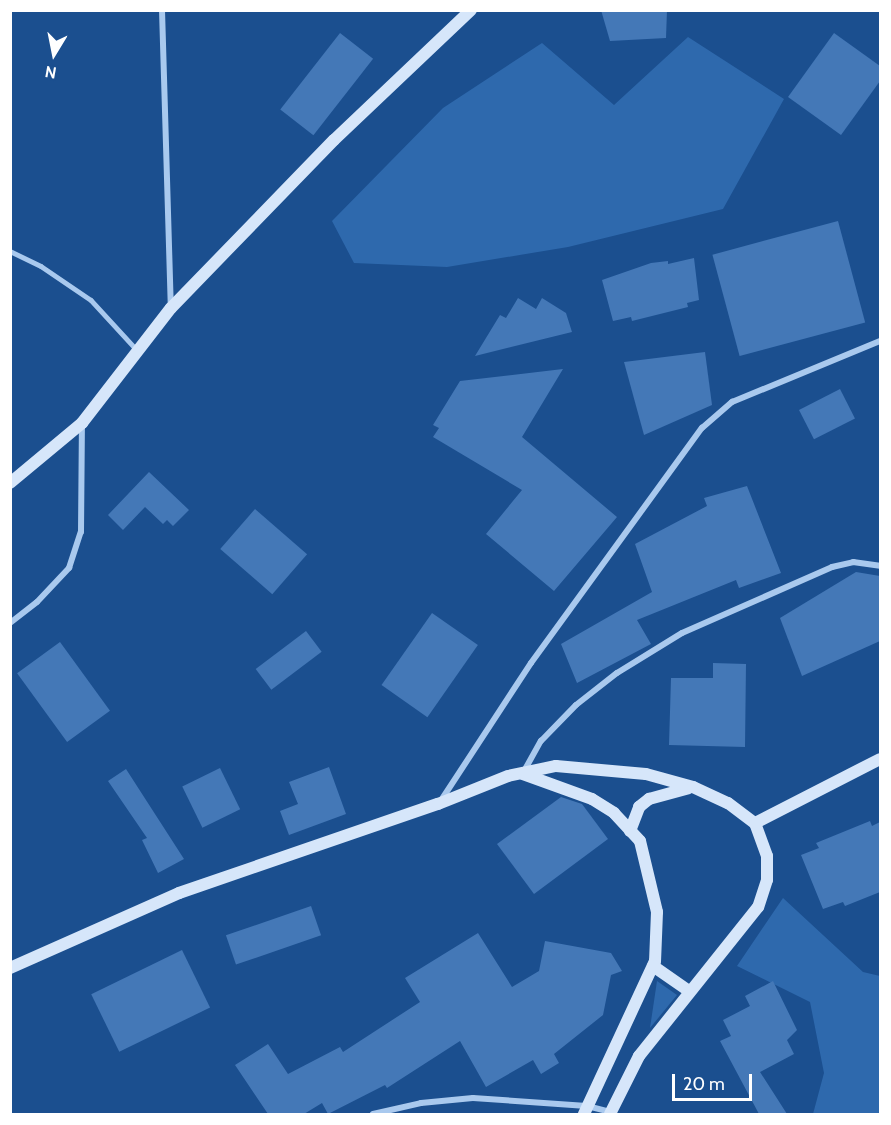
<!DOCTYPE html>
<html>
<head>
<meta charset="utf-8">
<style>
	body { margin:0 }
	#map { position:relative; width:891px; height:1125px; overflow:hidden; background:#1b4f8f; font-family:Cabin,sans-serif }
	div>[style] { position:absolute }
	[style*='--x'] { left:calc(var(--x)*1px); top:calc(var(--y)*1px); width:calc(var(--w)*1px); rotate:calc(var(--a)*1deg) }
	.green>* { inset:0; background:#2e69ad }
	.building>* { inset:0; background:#4478b7; transform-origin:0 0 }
	.lane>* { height:4.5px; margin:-2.25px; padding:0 2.25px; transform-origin:2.25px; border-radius:2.25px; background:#a9c9ee }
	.street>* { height:6px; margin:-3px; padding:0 3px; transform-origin:3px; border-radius:3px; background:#a9c9ee }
	.secondary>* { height:12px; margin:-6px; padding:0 6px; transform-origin:6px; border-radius:6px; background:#d6e6fa }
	span { translate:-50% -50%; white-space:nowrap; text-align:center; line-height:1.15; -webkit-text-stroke:4.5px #1b4f8f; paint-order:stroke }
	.frame { position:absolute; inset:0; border:12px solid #fff; pointer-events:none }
	.north { position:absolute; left:24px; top:24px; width:60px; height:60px; -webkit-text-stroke:4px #1b4f8f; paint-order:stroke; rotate:190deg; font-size:16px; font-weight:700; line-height:24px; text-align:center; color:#fff }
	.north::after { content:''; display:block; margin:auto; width:21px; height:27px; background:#fff; clip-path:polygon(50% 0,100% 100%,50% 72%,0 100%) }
	.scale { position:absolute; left:672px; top:1074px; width:80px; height:27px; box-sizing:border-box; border:3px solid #fff; border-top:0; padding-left:8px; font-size:18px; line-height:21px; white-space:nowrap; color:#fff; -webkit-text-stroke:4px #1b4f8f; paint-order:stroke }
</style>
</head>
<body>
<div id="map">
	<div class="green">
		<div style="clip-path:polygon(688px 37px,784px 99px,723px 209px,568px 247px,447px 267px,354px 263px,332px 221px,443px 108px,542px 43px,614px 105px)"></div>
		<div style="clip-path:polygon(783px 898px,863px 972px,880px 976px,880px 1114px,813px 1114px,824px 1073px,810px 1002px,737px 966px)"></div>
		<div style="clip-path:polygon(657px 981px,677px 995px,650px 1028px)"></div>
	</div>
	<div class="building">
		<div style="clip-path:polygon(601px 10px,667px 10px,666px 38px,610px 41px)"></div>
		<div style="left:340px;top:33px;width:42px;height:97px;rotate:38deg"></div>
		<div style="clip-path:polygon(834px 33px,880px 66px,880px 81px,841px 135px,788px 97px)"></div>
		<div style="left:838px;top:221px;width:105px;height:130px;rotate:75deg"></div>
		<div style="clip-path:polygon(694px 258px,699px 300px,687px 303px,688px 307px,632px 321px,631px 317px,613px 321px,602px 280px,651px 263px,668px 261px,668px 264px)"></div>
		<div style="clip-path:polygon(518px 298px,536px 309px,542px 298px,566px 313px,572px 332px,475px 356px,500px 315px,506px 318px)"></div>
		<div style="clip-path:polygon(705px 352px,712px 405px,644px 435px,624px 362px)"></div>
		<div style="clip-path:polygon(563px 369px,522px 437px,617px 517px,554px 591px,486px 534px,522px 490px,433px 437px,439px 428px,433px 425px,460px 381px)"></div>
		<div style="left:840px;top:389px;width:33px;height:46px;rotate:63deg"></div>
		<div style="clip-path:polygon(149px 472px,189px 510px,173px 526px,167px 520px,163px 524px,145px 507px,123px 530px,108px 515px)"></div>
		<div style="clip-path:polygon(747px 486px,781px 573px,739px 588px,736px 580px,637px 620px,651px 644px,577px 683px,561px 644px,652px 592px,635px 544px,707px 506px,704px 498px)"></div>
		<div style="left:255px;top:509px;width:69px;height:53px;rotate:41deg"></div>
		<div style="clip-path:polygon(856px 572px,880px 576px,880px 641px,802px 676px,780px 618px)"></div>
		<div style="left:432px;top:613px;width:56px;height:88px;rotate:35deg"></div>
		<div style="left:306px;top:631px;width:26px;height:63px;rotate:53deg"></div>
		<div style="left:60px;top:642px;width:85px;height:53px;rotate:54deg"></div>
		<div style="clip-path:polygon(713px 663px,746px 664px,745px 747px,669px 745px,671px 678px,713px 678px)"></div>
		<div style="clip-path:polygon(329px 767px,346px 814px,289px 835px,280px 811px,298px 804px,289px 782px)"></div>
		<div style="left:220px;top:768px;width:46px;height:42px;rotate:64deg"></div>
		<div style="clip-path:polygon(126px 769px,184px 859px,158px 873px,142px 840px,147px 838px,108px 781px)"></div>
		<div style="clip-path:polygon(561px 797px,582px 804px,608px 839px,534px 894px,497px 844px)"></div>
		<div style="clip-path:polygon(870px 821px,872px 826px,880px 822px,880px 892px,845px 906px,843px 902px,823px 909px,801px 855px,819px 848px,816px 843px)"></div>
		<div style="left:311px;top:906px;width:31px;height:90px;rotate:71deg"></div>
		<div style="clip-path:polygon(478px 933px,512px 987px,539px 971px,545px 941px,611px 953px,622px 971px,611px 975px,603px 1015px,554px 1054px,559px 1063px,541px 1074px,533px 1060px,486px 1087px,460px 1041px,387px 1088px,385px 1085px,328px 1114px,322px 1103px,304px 1114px,268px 1114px,235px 1065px,268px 1044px,288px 1074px,340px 1047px,343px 1052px,420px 1002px,405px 978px)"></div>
		<div style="left:182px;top:950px;width:64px;height:101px;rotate:64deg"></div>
		<div style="clip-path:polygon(773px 981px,797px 1030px,787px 1040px,794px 1054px,760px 1072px,787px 1114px,759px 1114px,720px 1041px,731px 1036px,723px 1020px,750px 1006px,745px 996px)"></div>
	</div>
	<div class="lane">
		<div style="--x:10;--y:251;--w:34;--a:26"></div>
		<div style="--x:41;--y:266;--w:60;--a:34.2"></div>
		<div style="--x:91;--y:300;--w:67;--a:47.4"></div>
	</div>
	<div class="street">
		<div style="--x:162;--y:10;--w:297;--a:88.3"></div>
		<div style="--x:10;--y:623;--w:34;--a:-38"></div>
		<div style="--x:37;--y:602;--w:47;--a:-46.7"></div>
		<div style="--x:69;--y:568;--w:38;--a:-72"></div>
		<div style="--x:81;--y:532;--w:109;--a:-89.5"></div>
		<div style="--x:523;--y:773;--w:37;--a:-61"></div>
		<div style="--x:541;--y:741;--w:50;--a:-45.8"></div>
		<div style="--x:576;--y:705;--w:52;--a:-38"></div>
		<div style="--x:617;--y:673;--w:76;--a:-31.6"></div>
		<div style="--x:682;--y:633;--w:164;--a:-23.7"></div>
		<div style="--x:832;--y:567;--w:22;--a:-13"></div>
		<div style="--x:853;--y:562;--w:27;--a:8"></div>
		<div style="--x:440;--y:802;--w:166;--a:-56.8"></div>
		<div style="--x:531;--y:663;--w:291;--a:-54"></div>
		<div style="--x:702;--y:428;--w:40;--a:-41"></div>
		<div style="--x:732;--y:402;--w:160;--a:-22.4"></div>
		<div style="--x:373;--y:1114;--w:49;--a:-12.9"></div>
		<div style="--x:421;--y:1103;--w:52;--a:-5.5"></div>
		<div style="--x:473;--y:1098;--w:114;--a:4"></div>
		<div style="--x:587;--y:1106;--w:25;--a:14"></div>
	</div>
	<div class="secondary">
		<div style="--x:10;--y:483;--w:94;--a:-39.8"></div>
		<div style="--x:82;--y:423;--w:145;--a:-52.3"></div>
		<div style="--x:171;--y:308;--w:234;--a:-45.9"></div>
		<div style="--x:334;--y:140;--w:189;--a:-43.5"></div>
		<div style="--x:523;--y:774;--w:73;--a:19.9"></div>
		<div style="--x:592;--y:799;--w:26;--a:32"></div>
		<div style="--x:614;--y:813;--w:38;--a:47"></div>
		<div style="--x:640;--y:841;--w:73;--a:76.5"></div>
		<div style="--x:657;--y:912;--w:49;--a:92.3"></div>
		<div style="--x:655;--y:961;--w:169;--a:114.9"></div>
		<div style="--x:755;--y:823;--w:140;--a:-27.1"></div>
		<div style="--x:630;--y:831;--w:26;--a:-69"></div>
		<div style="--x:639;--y:807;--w:13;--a:-39"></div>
		<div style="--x:649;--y:799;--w:41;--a:-15.4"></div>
		<div style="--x:653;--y:966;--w:44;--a:34.8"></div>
		<div style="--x:10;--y:968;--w:185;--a:-23.9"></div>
		<div style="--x:179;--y:893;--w:274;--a:-19"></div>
		<div style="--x:438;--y:804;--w:75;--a:-21.8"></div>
		<div style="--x:508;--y:776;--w:49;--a:-11.8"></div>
		<div style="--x:556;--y:766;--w:90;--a:5.1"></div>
		<div style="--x:646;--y:774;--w:49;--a:15.5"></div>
		<div style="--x:693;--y:787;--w:38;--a:25"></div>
		<div style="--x:728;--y:803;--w:34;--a:37"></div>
		<div style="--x:755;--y:823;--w:35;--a:70"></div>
		<div style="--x:767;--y:856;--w:24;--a:90"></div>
		<div style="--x:767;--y:880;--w:28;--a:108"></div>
		<div style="--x:758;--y:907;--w:191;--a:128.6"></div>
		<div style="--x:639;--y:1056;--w:65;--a:116.6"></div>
	</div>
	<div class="frame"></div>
	<div class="north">N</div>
	<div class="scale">20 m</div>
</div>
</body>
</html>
